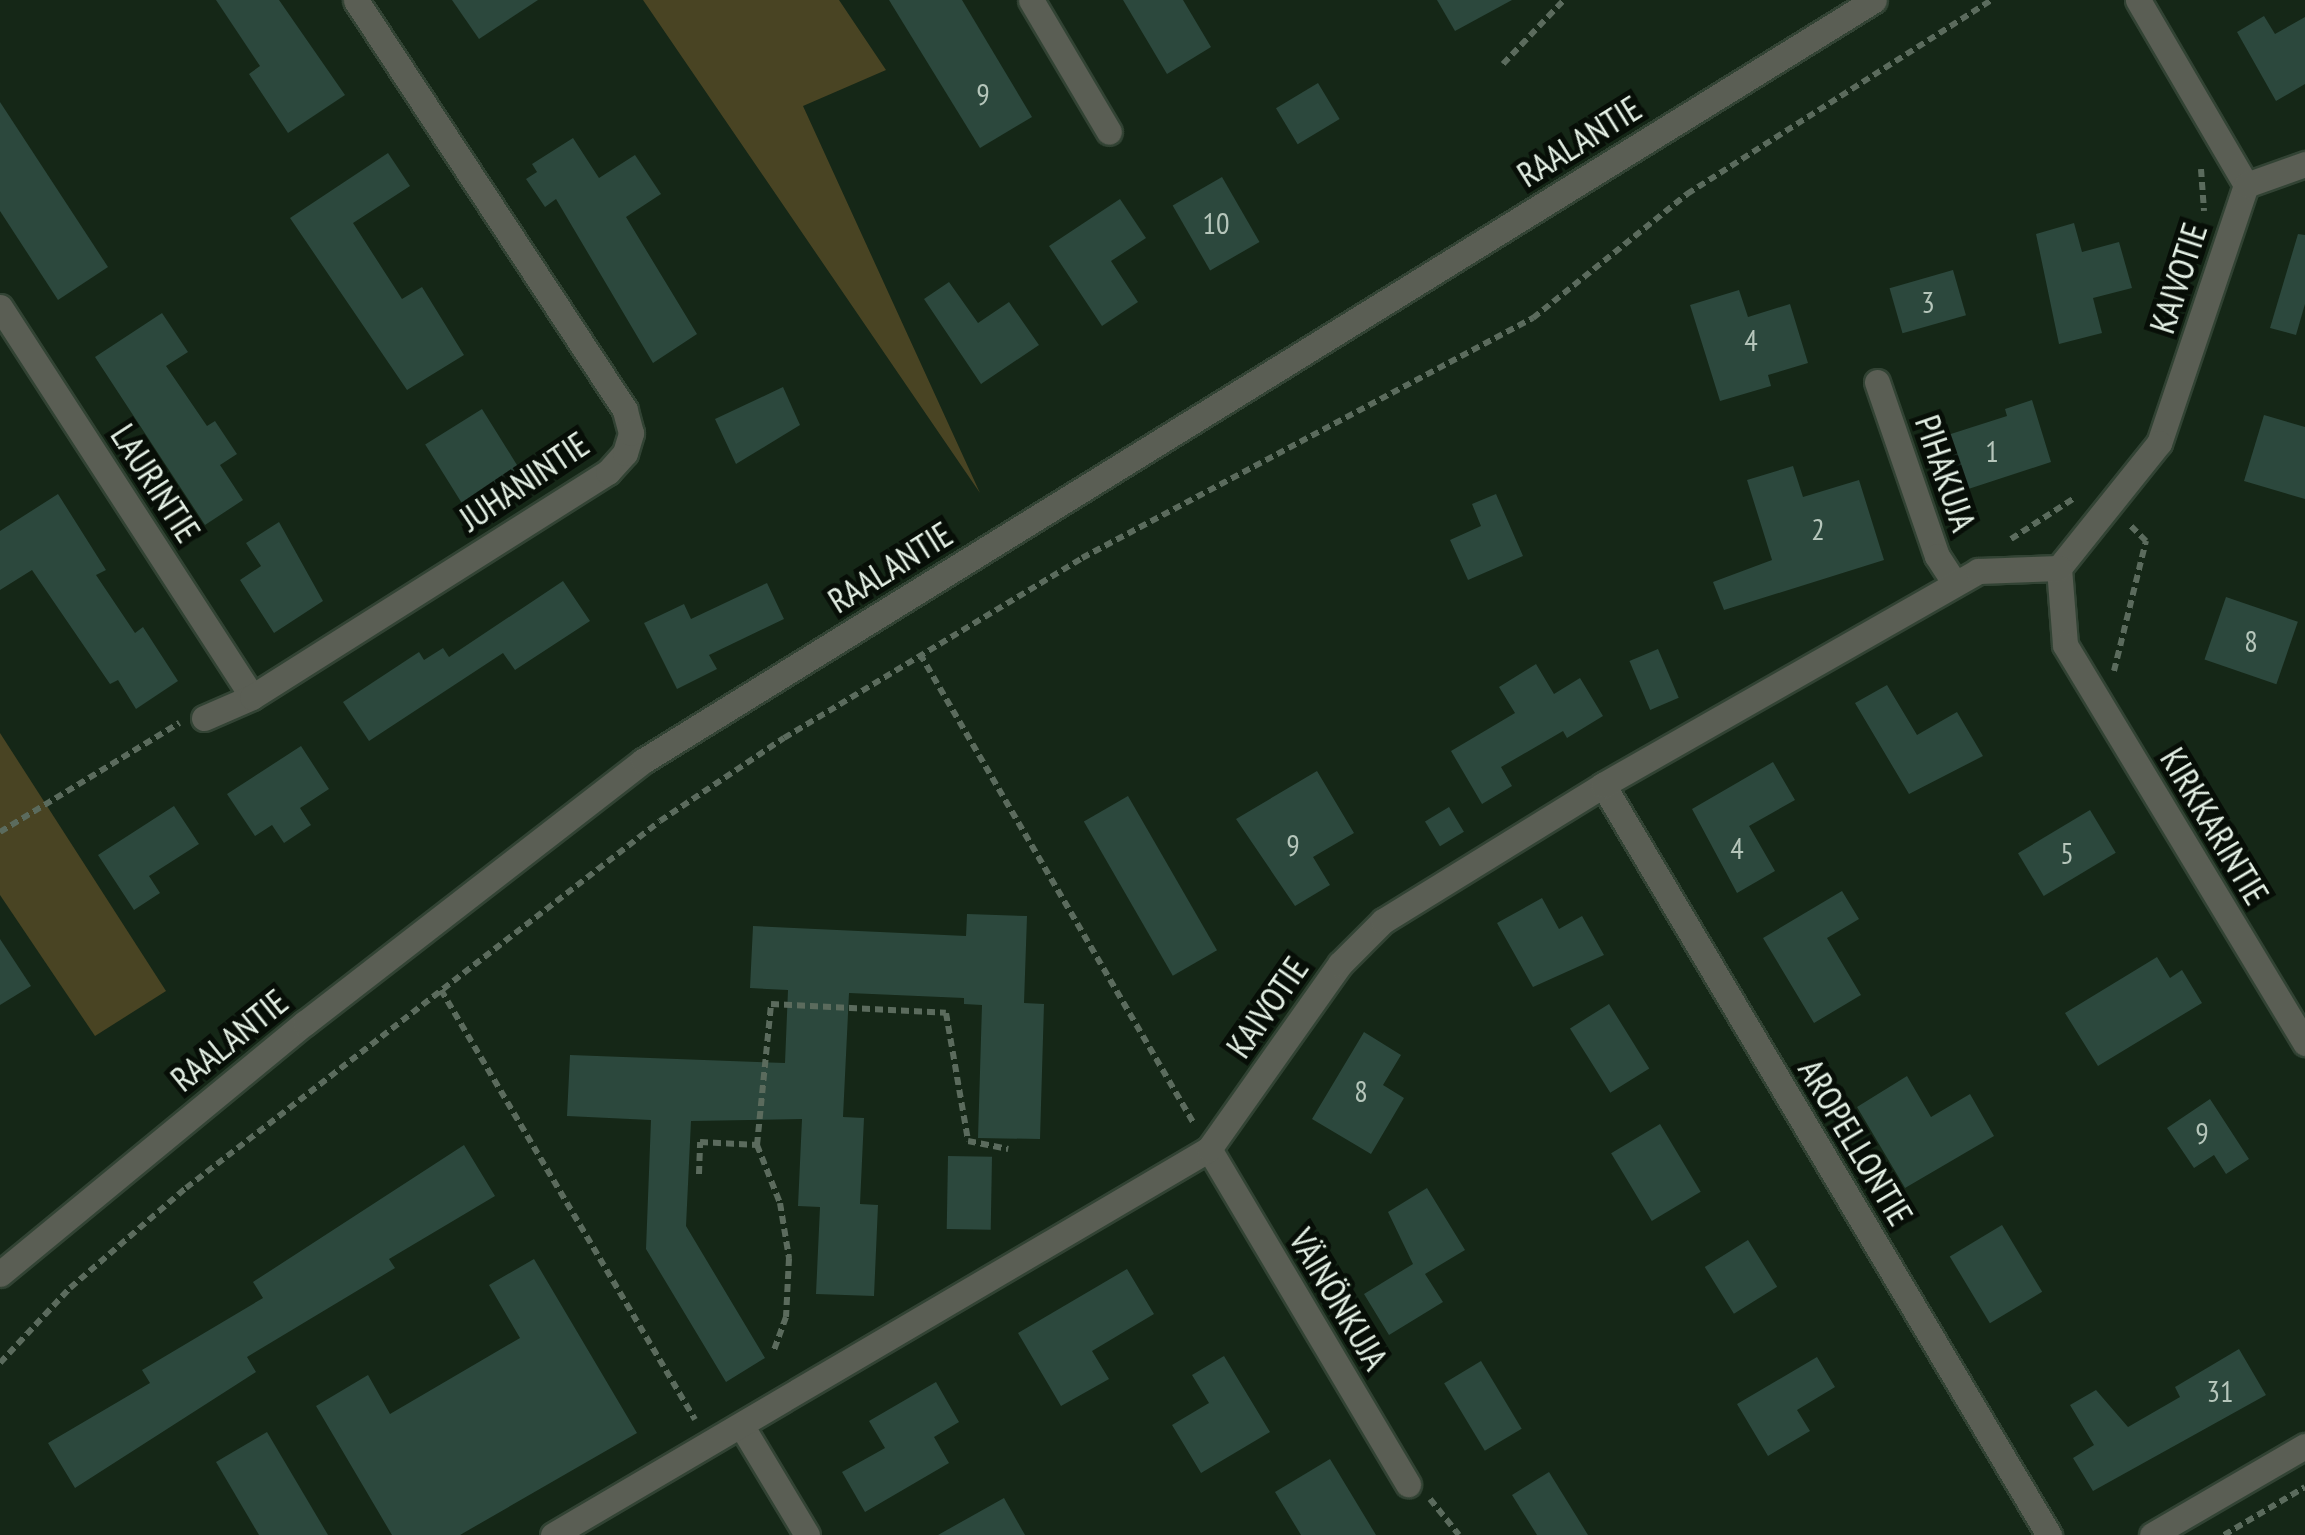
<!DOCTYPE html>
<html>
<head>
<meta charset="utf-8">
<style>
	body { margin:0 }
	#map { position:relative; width:2305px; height:1535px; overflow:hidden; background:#152717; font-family:"PT Sans Narrow",sans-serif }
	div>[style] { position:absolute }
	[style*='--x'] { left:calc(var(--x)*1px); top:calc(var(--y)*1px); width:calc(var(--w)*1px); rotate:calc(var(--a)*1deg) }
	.green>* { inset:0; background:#494423 }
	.building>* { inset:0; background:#2c483d; transform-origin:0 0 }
	.path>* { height:6px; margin-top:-3px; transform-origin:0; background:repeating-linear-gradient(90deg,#5b6b5d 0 8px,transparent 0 13px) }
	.roads { filter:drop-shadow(2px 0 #324334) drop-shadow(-2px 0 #324334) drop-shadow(0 2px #324334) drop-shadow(0 -2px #324334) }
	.minor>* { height:25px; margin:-12.5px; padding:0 12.5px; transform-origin:12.5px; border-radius:12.5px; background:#5a5e54 }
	span { translate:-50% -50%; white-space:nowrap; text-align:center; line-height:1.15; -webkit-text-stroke:10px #070e07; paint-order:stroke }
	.number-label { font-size:30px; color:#b6c6bb }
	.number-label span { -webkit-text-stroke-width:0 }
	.street-label { font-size:35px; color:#e4f0e5 }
</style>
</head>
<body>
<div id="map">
	<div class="green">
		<div style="clip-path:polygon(643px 0,839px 0,886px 70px,803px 106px,980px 493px)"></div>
		<div style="clip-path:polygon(0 733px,166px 991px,95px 1036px,0 895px)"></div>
	</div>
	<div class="building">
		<div style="clip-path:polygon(216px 0,279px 0,345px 95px,288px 133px,249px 74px,260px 66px)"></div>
		<div style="clip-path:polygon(452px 0,538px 0,479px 39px)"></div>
		<div style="clip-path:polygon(889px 0,962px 0,1032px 117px,980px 148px)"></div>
		<div style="clip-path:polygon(1123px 0,1183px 0,1211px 47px,1167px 74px)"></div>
		<div style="clip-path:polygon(1437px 0,1512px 0,1455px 31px)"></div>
		<div style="clip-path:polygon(2264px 16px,2275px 34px,2305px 17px,2305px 84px,2276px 101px,2237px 32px)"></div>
		<div style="left:1318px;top:83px;width:42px;height:49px;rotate:59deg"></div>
		<div style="clip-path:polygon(0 102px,108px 267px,58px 300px,0 211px)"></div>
		<div style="clip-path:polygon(573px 138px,599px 178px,635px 155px,661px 194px,626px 217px,697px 334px,653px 363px,556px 199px,545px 207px,526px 179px,537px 172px,532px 164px)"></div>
		<div style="clip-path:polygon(388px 153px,410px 186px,353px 223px,402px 299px,422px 287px,464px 355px,407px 390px,290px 218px)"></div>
		<div style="left:1222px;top:177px;width:75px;height:57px;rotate:60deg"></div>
		<div style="clip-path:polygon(1120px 199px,1146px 238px,1111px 261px,1138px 302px,1102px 326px,1049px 246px)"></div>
		<div style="clip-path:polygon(2074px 223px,2082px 252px,2119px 242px,2132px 288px,2093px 298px,2102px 333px,2059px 344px,2036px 234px)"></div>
		<div style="clip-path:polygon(2298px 234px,2305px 235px,2305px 304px,2296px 335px,2270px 328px)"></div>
		<div style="left:1953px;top:270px;width:47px;height:66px;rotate:74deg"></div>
		<div style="clip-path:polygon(949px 282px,978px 323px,1009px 302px,1039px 345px,981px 384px,924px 299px)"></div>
		<div style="clip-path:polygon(1739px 290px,1748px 317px,1790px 304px,1808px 363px,1768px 375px,1771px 386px,1720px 401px,1690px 305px)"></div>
		<div style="clip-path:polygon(162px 313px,188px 352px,166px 366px,207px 426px,215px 421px,237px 454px,220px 465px,243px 500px,205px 525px,95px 357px)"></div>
		<div style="clip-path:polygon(783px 387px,800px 425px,736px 464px,715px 419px)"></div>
		<div style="clip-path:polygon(2032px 400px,2051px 462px,1950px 495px,1932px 440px,2007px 416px,2005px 409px)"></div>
		<div style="left:482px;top:409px;width:78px;height:67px;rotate:58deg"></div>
		<div style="clip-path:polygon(2264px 415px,2305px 427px,2305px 499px,2244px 481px)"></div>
		<div style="clip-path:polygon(1793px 466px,1803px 497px,1859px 480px,1884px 560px,1724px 610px,1713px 582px,1772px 560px,1747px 480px)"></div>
		<div style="clip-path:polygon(58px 494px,106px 570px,96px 575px,135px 633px,143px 627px,178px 681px,136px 709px,118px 680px,110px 684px,32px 570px,0 590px,0 531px)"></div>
		<div style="clip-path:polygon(1496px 494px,1523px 556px,1468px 580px,1450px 540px,1481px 526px,1472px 504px)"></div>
		<div style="clip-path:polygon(279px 522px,323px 601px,274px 633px,240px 580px,261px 566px,246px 543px)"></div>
		<div style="clip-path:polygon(563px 581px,590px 621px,515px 670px,503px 653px,369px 741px,343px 702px,419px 652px,424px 660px,443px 648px,449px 657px)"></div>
		<div style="clip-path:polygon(767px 583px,784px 619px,709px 655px,717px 669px,677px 689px,644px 623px,684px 604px,691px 619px)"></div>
		<div style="left:2226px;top:597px;width:76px;height:66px;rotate:19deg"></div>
		<div style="left:1658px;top:649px;width:53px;height:31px;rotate:67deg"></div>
		<div style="clip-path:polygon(1536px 664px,1554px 694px,1580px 678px,1603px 716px,1567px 738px,1563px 731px,1501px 767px,1512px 786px,1482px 804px,1451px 751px,1515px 713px,1499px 687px)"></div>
		<div style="clip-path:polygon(1887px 685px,1917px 735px,1957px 712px,1983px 756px,1909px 794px,1855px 703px)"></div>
		<div style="clip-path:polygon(301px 746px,329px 789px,300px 808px,311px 825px,284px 843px,272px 825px,255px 836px,227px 794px)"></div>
		<div style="clip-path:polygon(1773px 762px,1795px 800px,1749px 826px,1775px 871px,1737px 893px,1692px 809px)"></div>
		<div style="clip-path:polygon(1317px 771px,1354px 833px,1313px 857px,1330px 885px,1295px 906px,1236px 819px)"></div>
		<div style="left:1128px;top:796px;width:178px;height:51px;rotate:60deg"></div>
		<div style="clip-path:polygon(174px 806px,199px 844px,149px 876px,160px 893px,134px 910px,98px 855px)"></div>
		<div style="left:1449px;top:807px;width:29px;height:28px;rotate:59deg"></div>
		<div style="left:2090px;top:810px;width:50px;height:84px;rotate:59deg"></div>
		<div style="clip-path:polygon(1842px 891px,1859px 919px,1827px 938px,1861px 995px,1814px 1023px,1763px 938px)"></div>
		<div style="clip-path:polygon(1542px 898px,1559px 929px,1582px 916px,1604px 955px,1533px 987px,1497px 923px)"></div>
		<div style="clip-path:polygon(967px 914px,1027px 916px,1024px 1003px,1044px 1004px,1040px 1139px,978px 1138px,982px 1005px,964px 1004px,964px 998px,849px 993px,843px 1117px,864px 1118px,860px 1204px,878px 1205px,874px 1296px,816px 1294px,820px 1207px,798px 1206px,802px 1119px,691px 1121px,686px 1226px,765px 1358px,726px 1382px,646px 1249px,651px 1120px,567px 1116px,570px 1055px,785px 1063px,788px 990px,750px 988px,753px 926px,966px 936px)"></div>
		<div style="clip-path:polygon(0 939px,31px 986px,0 1005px)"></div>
		<div style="clip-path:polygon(2157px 957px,2170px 978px,2182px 970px,2202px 1003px,2098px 1066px,2065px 1013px)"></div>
		<div style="left:1609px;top:1004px;width:76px;height:46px;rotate:58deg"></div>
		<div style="clip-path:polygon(1364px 1032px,1401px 1055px,1383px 1085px,1404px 1098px,1371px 1154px,1312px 1119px)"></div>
		<div style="clip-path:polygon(1907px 1076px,1931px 1117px,1970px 1094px,1994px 1136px,1905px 1188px,1857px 1107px)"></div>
		<div style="clip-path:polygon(2210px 1099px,2249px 1159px,2226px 1174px,2214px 1155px,2194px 1168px,2167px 1128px)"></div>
		<div style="left:1660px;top:1124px;width:79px;height:57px;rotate:59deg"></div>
		<div style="clip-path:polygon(464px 1145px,495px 1196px,389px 1259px,395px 1268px,247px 1357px,256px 1372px,75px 1488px,48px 1443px,150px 1383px,142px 1370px,263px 1298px,253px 1282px)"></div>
		<div style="left:948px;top:1156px;width:44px;height:73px;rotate:1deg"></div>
		<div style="clip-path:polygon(1427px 1188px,1465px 1250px,1425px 1274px,1443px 1302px,1389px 1335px,1364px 1294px,1413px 1264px,1388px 1212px)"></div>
		<div style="left:2002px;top:1225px;width:78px;height:61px;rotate:59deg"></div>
		<div style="left:1748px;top:1240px;width:55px;height:51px;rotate:58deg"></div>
		<div style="clip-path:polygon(534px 1259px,637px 1433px,460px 1535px,392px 1535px,316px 1406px,368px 1375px,390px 1414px,520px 1338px,489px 1285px)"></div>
		<div style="clip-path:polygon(1127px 1269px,1154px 1314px,1092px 1351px,1109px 1379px,1061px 1406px,1018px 1333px)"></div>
		<div style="clip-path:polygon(2239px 1349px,2266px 1395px,2093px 1491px,2073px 1458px,2094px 1445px,2070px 1405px,2096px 1390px,2128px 1427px,2180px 1397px,2175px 1387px)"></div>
		<div style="clip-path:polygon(1224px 1356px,1270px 1432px,1201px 1473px,1172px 1425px,1209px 1403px,1192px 1375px)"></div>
		<div style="clip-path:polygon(1817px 1357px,1835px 1387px,1797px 1410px,1810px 1431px,1768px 1456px,1737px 1404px)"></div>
		<div style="left:1481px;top:1361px;width:79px;height:43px;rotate:59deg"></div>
		<div style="clip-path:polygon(936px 1382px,959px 1422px,934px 1437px,949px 1463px,865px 1512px,842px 1472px,885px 1448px,869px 1421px)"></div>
		<div style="clip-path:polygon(267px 1432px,328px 1535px,259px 1535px,216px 1462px)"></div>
		<div style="clip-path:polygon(1330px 1459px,1376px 1535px,1301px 1535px,1275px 1492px)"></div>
		<div style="clip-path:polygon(1549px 1472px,1588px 1535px,1537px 1535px,1512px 1495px)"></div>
		<div style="clip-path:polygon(1004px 1498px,1025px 1535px,938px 1535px)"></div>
	</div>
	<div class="path">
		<div style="--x:1503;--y:64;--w:88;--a:-46.4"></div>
		<div style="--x:2201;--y:169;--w:42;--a:85.9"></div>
		<div style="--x:2011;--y:539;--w:77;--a:-32.9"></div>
		<div style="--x:920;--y:654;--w:542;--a:59.74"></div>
		<div style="--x:2114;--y:671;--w:134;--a:-76.2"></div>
		<div style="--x:2146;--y:541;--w:24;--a:-135"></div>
		<div style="--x:0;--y:832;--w:210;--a:-31.3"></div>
		<div style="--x:441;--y:990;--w:499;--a:59.4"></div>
		<div style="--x:757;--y:1145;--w:62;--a:68.4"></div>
		<div style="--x:780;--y:1203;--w:56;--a:80.7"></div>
		<div style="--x:789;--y:1258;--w:59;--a:92.9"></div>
		<div style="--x:786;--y:1317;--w:38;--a:110"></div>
		<div style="--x:699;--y:1174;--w:32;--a:-88"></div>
		<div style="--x:700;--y:1142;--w:57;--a:3"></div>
		<div style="--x:757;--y:1145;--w:142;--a:-84.3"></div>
		<div style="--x:771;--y:1004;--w:175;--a:2.9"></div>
		<div style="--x:946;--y:1013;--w:130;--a:80.2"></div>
		<div style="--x:968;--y:1141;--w:41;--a:11.3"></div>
		<div style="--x:0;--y:1363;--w:103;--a:-47"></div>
		<div style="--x:70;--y:1288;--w:153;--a:-40.8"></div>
		<div style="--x:186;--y:1188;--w:599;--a:-37.75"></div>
		<div style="--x:660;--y:821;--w:149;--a:-33.8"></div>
		<div style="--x:784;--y:738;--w:348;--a:-31.1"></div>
		<div style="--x:1082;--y:558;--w:511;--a:-28.02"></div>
		<div style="--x:1533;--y:318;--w:198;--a:-38.8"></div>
		<div style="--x:1687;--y:194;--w:361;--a:-32.5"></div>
		<div style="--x:1430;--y:1499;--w:46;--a:51.1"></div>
		<div style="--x:2224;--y:1535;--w:94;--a:-30.7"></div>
	</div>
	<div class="roads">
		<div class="minor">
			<div style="--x:1031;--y:0;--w:153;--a:59.4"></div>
			<div style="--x:2138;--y:0;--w:214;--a:59.7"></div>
			<div style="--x:2246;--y:185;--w:272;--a:108.6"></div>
			<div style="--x:2159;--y:443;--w:160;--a:128.7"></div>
			<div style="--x:2059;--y:568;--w:77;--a:85.5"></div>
			<div style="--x:2065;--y:645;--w:465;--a:58.9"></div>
			<div style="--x:2246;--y:185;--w:63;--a:-19.6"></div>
			<div style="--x:0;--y:307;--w:464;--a:57.1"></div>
			<div style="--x:1877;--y:382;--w:184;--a:71"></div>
			<div style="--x:1937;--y:556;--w:33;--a:57"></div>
			<div style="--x:204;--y:718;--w:52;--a:-23.6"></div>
			<div style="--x:252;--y:697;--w:421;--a:-32.3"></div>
			<div style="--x:608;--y:472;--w:25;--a:-48"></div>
			<div style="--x:625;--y:453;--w:21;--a:-73"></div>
			<div style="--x:631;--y:433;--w:24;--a:-105"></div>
			<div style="--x:625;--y:410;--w:490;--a:-123.3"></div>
			<div style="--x:1603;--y:785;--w:873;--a:59.26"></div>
			<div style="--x:1209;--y:1149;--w:390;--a:59.3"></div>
			<div style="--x:0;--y:1274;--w:395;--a:-39.5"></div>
			<div style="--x:305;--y:1023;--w:428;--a:-37.8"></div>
			<div style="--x:643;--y:761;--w:1447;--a:-31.72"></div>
			<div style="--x:741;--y:1425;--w:128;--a:59"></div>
			<div style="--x:553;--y:1535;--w:761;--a:-30.47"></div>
			<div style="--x:1209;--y:1149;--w:227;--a:-54.7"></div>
			<div style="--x:1340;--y:964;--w:61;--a:-45"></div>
			<div style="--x:1383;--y:921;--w:259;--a:-31.7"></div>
			<div style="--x:1603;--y:785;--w:432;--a:-29.7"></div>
			<div style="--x:1978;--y:571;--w:81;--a:-2.1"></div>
			<div style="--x:2152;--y:1535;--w:177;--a:-30.2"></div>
		</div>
	</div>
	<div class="number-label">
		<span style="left:983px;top:94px">9</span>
		<span style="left:1216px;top:223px">10</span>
		<span style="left:1928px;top:302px">3</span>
		<span style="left:1751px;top:340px">4</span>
		<span style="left:1992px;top:451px">1</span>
		<span style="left:1818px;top:529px">2</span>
		<span style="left:2251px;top:641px">8</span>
		<span style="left:1293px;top:845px">9</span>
		<span style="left:1737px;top:848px">4</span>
		<span style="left:2067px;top:853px">5</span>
		<span style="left:1361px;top:1091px">8</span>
		<span style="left:2202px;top:1133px">9</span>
		<span style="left:2220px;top:1391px">31</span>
	</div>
	<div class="street-label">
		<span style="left:1579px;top:141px;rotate:-32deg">RAALANTIE</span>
		<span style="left:2178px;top:278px;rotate:-72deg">KAIVOTIE</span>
		<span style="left:1946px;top:473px;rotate:71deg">PIHAKUJA</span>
		<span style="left:524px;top:481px;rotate:-34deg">JUHANINTIE</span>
		<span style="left:156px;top:483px;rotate:57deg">LAURINTIE</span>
		<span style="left:890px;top:567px;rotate:-32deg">RAALANTIE</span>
		<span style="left:2215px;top:826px;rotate:59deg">KIRKKARINTIE</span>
		<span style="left:1267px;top:1007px;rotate:-55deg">KAIVOTIE</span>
		<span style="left:229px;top:1040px;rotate:-39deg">RAALANTIE</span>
		<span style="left:1856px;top:1142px;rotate:59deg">AROPELLONTIE</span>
		<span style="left:1339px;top:1299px;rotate:59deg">VÄINÖNKUJA</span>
	</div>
</div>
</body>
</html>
